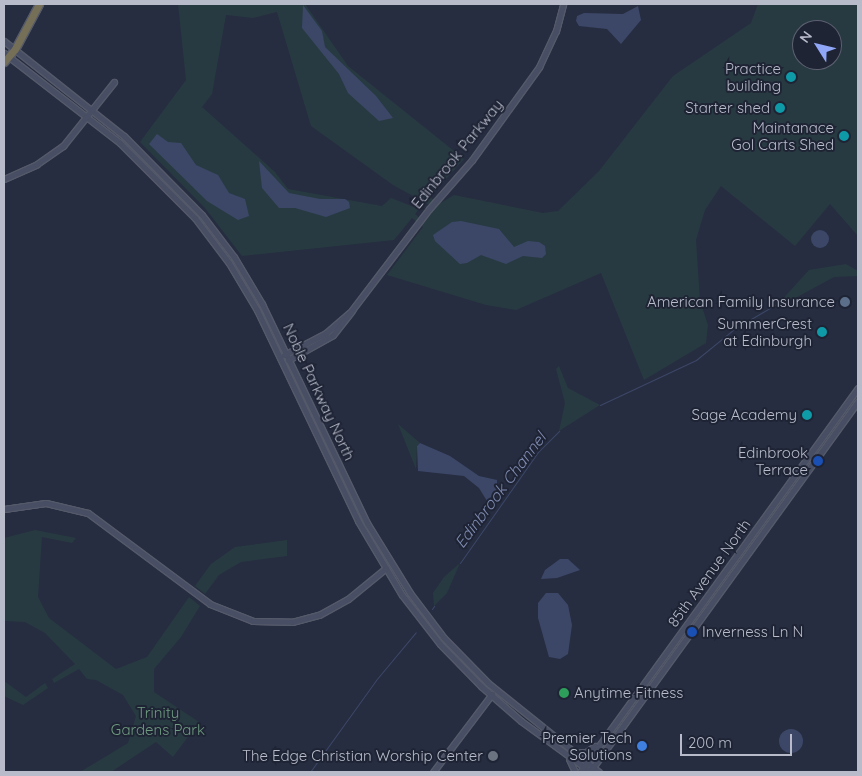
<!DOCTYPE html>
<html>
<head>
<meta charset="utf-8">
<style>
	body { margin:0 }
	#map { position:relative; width:862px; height:776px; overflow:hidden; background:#262d40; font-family:Quicksand,sans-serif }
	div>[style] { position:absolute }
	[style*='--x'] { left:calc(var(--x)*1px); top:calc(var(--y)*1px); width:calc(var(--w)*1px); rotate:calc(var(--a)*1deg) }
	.green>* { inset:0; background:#283a41 }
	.water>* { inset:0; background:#3c4768 }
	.round { border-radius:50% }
	.stream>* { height:1px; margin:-0.5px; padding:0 0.5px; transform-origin:0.5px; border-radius:0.5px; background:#3c4768 }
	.roads { filter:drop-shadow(1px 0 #555a6a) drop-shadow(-1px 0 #555a6a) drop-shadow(0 1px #555a6a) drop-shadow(0 -1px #555a6a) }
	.secondary>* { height:5px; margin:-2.5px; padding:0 2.5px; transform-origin:2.5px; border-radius:2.5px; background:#484e63 }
	.highway>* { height:7px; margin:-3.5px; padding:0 3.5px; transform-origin:3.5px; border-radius:3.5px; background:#766f58 }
	.dots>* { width:14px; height:14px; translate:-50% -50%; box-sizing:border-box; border:2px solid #1f2435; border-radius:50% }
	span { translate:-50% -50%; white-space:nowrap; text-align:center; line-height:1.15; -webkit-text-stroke:4px #1f2435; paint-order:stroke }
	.poi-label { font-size:15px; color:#b7bbca }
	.right { translate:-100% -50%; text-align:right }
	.left { translate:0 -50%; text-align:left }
	.street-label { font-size:15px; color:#b7bbca }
	.park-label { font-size:15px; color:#6f9b80 }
	.water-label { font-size:16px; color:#7f8cb1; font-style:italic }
	.frame { position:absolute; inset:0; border:5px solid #b7bbca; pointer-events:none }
	.north { position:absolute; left:792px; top:20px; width:50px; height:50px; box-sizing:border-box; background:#1f2435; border:1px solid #5c6071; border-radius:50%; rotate:306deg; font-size:14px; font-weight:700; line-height:20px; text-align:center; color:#b7bbca }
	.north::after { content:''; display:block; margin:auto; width:18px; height:22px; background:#90a6f6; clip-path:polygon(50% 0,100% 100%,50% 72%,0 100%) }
	.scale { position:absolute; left:680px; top:734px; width:112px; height:22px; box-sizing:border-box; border:2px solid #b7bbca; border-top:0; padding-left:6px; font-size:15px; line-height:18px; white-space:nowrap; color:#b7bbca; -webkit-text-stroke:4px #1f2435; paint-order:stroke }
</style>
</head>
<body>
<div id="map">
	<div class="green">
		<div style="clip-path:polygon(evenodd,178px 4px,305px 4px,348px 66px,464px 159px,430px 197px,439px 204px,454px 195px,543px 213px,558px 211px,599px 171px,673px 76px,751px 23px,758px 4px,858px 4px,858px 236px,830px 204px,795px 246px,721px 186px,705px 210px,696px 240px,700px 301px,708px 325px,706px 343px,644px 380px,601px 273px,516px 310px,486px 305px,387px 275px,423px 227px,412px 218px,394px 240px,242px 256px,205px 208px,140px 142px,186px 80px,178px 4px,277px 12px,311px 126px,393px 185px,435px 208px,424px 222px,415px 214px,419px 209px,391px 198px,382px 206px,288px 189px,275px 172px,202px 107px,212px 94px,226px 15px,253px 18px,277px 12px,178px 4px,802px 30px,832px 30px,832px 60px,802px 60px,802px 30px)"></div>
		<div style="clip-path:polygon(846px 264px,858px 271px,858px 276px,834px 277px,790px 301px,780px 302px,809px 270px)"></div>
		<div style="clip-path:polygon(559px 366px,568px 388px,600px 405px,559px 431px,565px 403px,556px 369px)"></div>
		<div style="clip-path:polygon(398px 424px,420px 443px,417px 446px,416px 469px)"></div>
		<div style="clip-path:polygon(35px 530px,76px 538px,72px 543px,42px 537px,38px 597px,49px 618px,116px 669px,147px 657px,189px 597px,200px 606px,181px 637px,154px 669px,154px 692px,199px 722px,173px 757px,156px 742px,111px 772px,80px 772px,128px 743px,136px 716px,123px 695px,96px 680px,87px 679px,79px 669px,54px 683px,52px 679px,75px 664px,45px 633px,25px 622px,4px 621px,4px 538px)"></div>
		<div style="clip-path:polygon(287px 540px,287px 556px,241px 562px,219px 575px,205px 594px,195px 586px,211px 564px,235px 547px)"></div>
		<div style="clip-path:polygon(460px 563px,447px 593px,434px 606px,433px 593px,444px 577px)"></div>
		<div style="clip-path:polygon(4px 681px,26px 697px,45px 683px,48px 688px,23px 705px,4px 696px)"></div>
	</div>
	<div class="water">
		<div style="clip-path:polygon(303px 5px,322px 31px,325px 47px,376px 96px,393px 118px,379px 121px,348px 93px,339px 74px,302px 28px)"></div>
		<div style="clip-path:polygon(638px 6px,641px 20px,621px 44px,607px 29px,579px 26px,576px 21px,577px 16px,584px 13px,623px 14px)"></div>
		<div style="clip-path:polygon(157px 134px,168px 142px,181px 143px,196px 165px,218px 175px,229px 193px,245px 199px,249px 216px,238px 220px,207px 201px,149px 144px)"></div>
		<div style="clip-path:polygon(259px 161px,289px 193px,320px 199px,345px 199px,349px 202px,350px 208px,326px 217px,295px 208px,279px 208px,262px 188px)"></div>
		<div style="clip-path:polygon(461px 221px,499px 229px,514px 247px,528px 241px,539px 242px,545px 246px,546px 254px,542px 258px,523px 256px,506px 264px,481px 255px,467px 263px,460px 264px,435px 241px,433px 235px,452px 222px)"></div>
		<div class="round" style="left:811px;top:230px;width:18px;height:18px"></div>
		<div style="clip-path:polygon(420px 443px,450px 456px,479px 476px,497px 480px,497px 491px,487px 501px,479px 488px,464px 476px,418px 471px,417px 446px)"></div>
		<div style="clip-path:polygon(560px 559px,568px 559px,580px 570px,557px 578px,541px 579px,545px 570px)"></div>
		<div style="clip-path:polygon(546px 593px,558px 593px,568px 605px,572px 625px,568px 654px,560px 659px,549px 657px,538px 618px,538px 603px)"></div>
		<div class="round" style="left:779px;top:729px;width:24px;height:24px"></div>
	</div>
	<div class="stream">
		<div style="--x:600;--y:405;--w:106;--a:-25.1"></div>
		<div style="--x:696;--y:360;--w:49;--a:-39.2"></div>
		<div style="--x:734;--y:329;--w:53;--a:-30.4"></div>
		<div style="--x:460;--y:563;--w:136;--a:-54.9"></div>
		<div style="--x:538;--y:452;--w:30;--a:-45"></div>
		<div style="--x:432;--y:609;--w:4;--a:-56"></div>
		<div style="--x:310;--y:772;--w:113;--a:-54.3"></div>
		<div style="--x:376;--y:680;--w:62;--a:-50.2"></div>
	</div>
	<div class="roads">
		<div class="secondary">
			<div style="--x:4;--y:41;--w:153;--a:38.4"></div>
			<div style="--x:124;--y:136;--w:111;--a:45.4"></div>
			<div style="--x:202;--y:215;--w:53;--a:52.7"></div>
			<div style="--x:234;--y:257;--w:55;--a:59.2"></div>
			<div style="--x:262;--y:304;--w:243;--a:64.4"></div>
			<div style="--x:367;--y:523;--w:82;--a:58.4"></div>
			<div style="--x:410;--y:593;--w:56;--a:52.9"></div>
			<div style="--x:444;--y:638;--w:63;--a:45.6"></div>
			<div style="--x:488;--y:683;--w:142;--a:38.7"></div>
			<div style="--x:4;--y:53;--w:147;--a:37.8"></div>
			<div style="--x:120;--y:143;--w:106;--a:45"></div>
			<div style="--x:195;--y:218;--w:56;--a:52.9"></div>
			<div style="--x:229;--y:263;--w:55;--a:59.2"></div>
			<div style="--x:257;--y:310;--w:234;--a:64.4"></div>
			<div style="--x:358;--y:521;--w:86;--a:59.3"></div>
			<div style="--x:402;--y:595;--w:62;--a:52.2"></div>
			<div style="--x:440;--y:644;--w:59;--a:45.7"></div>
			<div style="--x:481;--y:686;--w:53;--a:41.2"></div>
			<div style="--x:521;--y:721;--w:87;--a:36.1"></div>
			<div style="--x:4;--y:179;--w:36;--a:-24"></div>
			<div style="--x:37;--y:164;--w:32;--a:-35"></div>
			<div style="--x:63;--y:146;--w:82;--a:-51.4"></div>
			<div style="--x:284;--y:355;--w:47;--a:-27.6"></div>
			<div style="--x:326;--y:333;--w:35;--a:-41"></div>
			<div style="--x:352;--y:310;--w:127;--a:-52.7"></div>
			<div style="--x:429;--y:209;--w:65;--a:-48.7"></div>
			<div style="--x:472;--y:160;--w:115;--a:-54.2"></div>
			<div style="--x:539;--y:67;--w:40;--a:-65"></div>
			<div style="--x:556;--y:31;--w:28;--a:-75"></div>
			<div style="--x:288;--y:360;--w:51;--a:-29.1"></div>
			<div style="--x:333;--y:335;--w:29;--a:-52"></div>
			<div style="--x:4;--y:509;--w:42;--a:-8.1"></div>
			<div style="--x:46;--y:503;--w:43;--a:13.4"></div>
			<div style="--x:88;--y:513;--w:152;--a:36.7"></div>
			<div style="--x:210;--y:604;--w:46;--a:21.6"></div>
			<div style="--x:253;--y:621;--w:39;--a:1"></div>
			<div style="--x:292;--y:622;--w:28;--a:-15"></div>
			<div style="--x:319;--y:615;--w:33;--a:-29"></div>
			<div style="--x:348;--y:599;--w:49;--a:-39.2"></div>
			<div style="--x:574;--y:752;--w:12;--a:0"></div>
			<div style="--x:586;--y:752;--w:11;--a:-34"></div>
			<div style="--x:569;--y:759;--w:14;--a:65"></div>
			<div style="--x:591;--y:770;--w:455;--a:-54.1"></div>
			<div style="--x:433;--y:772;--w:98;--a:-52.9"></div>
			<div style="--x:580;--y:772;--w:474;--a:-54.1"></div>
		</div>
		<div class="highway">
			<div style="--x:4;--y:62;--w:17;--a:-50"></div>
			<div style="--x:15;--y:49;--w:51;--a:-61.9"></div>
		</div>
	</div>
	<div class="dots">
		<div style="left:791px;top:77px;background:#0f9aa8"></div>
		<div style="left:780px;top:108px;background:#0f9aa8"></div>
		<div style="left:844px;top:136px;background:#0f9aa8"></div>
		<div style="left:845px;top:302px;background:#5c6f8a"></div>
		<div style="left:822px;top:332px;background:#0f9aa8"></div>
		<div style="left:807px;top:415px;background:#0f9aa8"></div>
		<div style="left:818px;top:461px;background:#1a4fb4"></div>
		<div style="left:692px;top:632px;background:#1a4fb4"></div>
		<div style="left:564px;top:693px;background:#2e9e5b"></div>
		<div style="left:642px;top:746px;background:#3f7fe0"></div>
		<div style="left:493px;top:756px;background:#6b7280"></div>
	</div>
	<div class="poi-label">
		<span class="right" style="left:781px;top:77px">Practice<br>building</span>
		<span class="right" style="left:770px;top:108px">Starter shed</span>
		<span class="right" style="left:834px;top:136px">Maintanace<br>Gol Carts Shed</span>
		<span class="right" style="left:835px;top:302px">American Family Insurance</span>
		<span class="right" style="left:812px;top:332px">SummerCrest<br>at Edinburgh</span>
		<span class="right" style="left:797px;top:415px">Sage Academy</span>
		<span class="right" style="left:808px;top:461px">Edinbrook<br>Terrace</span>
		<span class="left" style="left:702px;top:632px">Inverness Ln N</span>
		<span class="left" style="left:574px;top:693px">Anytime Fitness</span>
		<span class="right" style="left:632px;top:746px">Premier Tech<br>Solutions</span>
		<span class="right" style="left:483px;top:756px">The Edge Christian Worship Center</span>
	</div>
	<div class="street-label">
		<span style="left:457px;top:154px;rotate:-51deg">Edinbrook Parkway</span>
		<span style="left:319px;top:392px;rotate:65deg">Noble Parkway North</span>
		<span style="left:709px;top:573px;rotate:-54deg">85th Avenue North</span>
	</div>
	<div class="park-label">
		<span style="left:158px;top:721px">Trinity<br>Gardens Park</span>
	</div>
	<div class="water-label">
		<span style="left:500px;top:490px;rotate:-53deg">Edinbrook Channel</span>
	</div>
	<div class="frame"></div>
	<div class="north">N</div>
	<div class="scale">200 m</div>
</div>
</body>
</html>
